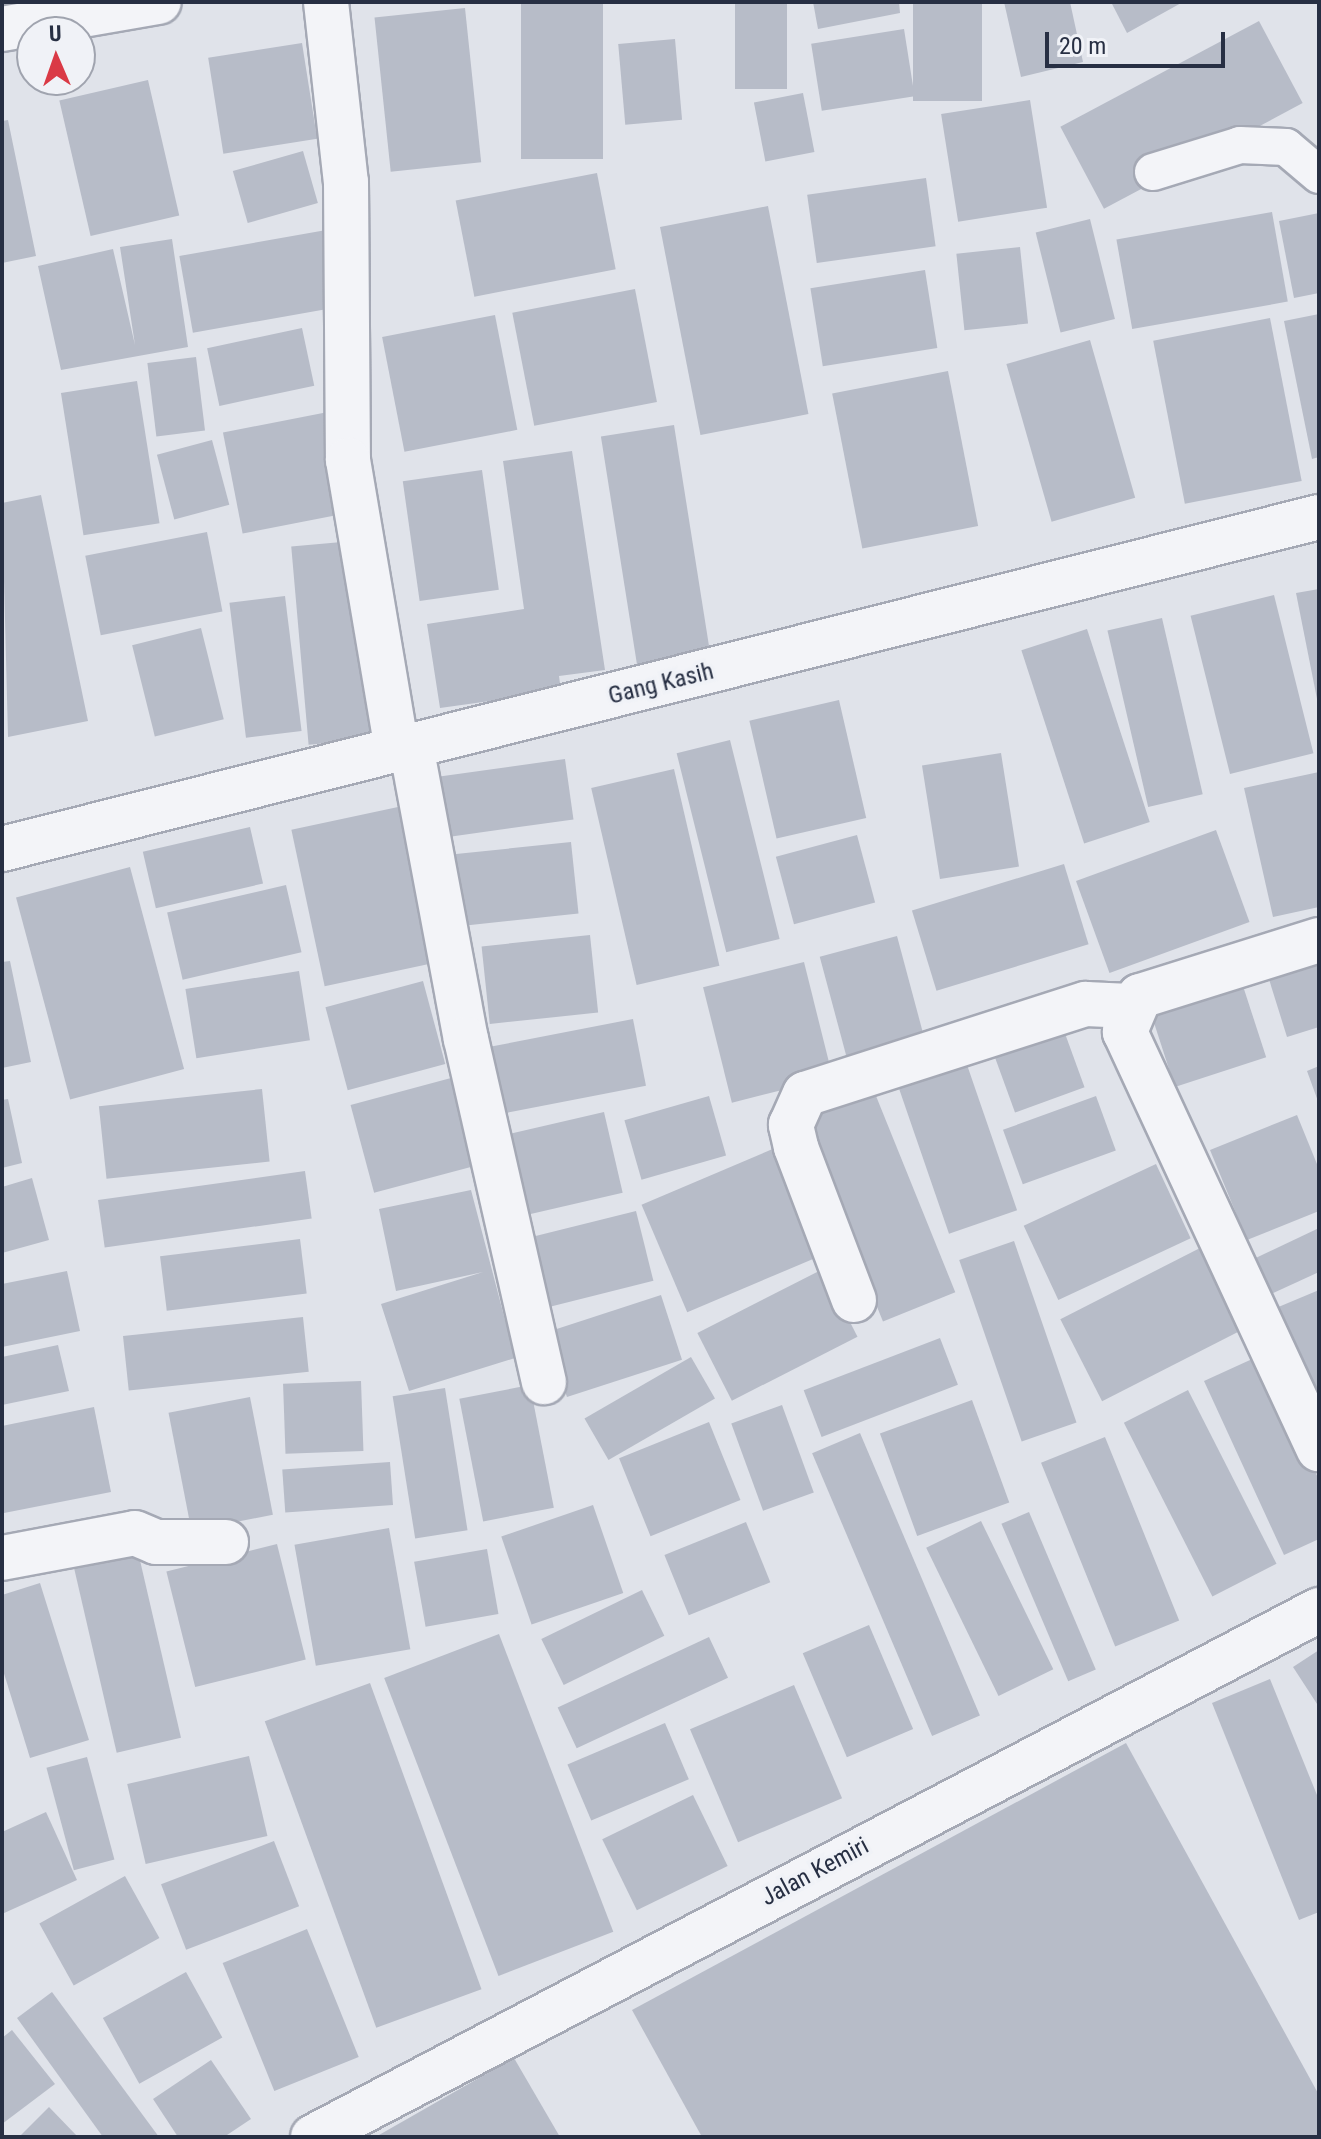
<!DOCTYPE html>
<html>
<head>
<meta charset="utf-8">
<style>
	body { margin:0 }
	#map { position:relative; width:1321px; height:2139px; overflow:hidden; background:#e0e3ea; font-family:"Roboto Condensed",sans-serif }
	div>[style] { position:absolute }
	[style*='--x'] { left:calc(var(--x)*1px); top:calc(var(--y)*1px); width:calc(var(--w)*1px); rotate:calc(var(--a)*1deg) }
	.building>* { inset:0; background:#b7bcc8; transform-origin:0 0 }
	.roads { filter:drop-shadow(2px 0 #a5a9b5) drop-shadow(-2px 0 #a5a9b5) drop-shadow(0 2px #a5a9b5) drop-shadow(0 -2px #a5a9b5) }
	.lane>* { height:36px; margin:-18px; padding:0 18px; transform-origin:18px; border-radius:18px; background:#f3f4f8 }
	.street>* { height:44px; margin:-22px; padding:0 22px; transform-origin:22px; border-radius:22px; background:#f3f4f8 }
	span { translate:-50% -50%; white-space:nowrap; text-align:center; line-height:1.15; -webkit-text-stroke:7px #f0f2f7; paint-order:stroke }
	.street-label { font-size:24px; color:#272f43 }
	.frame { position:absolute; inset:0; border:4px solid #272f43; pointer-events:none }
	.north { position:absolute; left:16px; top:16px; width:80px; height:80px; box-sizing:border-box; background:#f0f2f7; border:2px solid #a0a4af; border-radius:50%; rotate:358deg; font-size:22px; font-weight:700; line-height:32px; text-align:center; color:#272f43 }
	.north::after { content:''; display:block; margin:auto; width:28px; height:36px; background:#da3a46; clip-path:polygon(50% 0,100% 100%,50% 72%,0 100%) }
	.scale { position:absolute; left:1045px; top:32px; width:180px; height:36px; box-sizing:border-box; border:4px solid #272f43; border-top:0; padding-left:10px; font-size:24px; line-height:28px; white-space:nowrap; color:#272f43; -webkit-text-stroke:6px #f0f2f7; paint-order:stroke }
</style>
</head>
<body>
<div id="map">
	<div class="building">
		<div style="left:521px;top:2px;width:82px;height:157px"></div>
		<div style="left:735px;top:2px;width:52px;height:87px"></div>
		<div style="clip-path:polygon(813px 2px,899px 2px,900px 13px,818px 29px)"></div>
		<div style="left:913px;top:2px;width:69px;height:99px"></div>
		<div style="clip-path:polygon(1004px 2px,1070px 2px,1083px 62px,1021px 77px)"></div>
		<div style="clip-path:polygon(1111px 2px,1183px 2px,1127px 33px)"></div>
		<div style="left:465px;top:8px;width:155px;height:91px;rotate:84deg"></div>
		<div style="left:1259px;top:21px;width:93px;height:225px;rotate:62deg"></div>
		<div style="left:904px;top:29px;width:68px;height:94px;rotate:81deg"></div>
		<div style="left:675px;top:39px;width:81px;height:57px;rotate:85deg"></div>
		<div style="left:302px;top:43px;width:97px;height:95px;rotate:81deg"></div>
		<div style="left:148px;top:80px;width:139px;height:91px;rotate:77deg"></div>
		<div style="left:803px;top:93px;width:60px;height:50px;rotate:79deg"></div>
		<div style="left:1030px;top:100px;width:109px;height:90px;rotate:81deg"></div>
		<div style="clip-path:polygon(8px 120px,36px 256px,2px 263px,2px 121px)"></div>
		<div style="left:303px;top:151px;width:54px;height:73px;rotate:74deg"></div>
		<div style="left:597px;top:173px;width:98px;height:144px;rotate:79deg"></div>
		<div style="left:926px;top:178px;width:69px;height:120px;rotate:82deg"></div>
		<div style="left:768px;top:206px;width:212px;height:110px;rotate:79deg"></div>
		<div style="left:1272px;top:212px;width:91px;height:158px;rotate:80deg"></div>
		<div style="clip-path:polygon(1319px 213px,1319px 293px,1294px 298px,1279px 221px)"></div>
		<div style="left:1090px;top:219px;width:103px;height:56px;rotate:76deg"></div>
		<div style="left:332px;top:229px;width:78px;height:155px;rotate:80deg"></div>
		<div style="clip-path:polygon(172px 239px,188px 347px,61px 370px,38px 266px,113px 249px,135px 345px,120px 247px)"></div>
		<div style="left:1020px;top:247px;width:77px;height:64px;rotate:84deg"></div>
		<div style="left:925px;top:270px;width:79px;height:116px;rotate:81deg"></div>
		<div style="left:635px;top:289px;width:115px;height:125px;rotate:79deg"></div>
		<div style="clip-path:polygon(1319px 314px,1319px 457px,1312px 459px,1284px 321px)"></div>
		<div style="left:495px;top:315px;width:117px;height:115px;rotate:79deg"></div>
		<div style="left:1270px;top:318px;width:166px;height:119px;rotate:79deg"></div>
		<div style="left:302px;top:328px;width:59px;height:97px;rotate:78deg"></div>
		<div style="left:1090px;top:340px;width:164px;height:87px;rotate:74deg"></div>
		<div style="left:196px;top:357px;width:74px;height:49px;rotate:83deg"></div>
		<div style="left:948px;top:371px;width:158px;height:118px;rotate:79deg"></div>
		<div style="left:137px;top:381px;width:144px;height:77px;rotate:81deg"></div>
		<div style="left:328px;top:412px;width:103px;height:107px;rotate:79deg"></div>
		<div style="left:674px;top:425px;width:237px;height:74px;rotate:81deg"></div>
		<div style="left:212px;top:440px;width:67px;height:57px;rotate:75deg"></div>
		<div style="clip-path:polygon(572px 451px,605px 670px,559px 676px,561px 691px,440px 708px,427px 624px,524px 609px,503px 461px)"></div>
		<div style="left:482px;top:470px;width:121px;height:80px;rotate:82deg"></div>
		<div style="clip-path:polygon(41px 495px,88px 721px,8px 737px,2px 503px)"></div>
		<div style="left:207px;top:532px;width:81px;height:124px;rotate:79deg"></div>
		<div style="left:353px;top:541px;width:199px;height:62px;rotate:85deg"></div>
		<div style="clip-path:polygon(1319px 589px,1319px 704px,1318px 704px,1296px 593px)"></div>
		<div style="left:1274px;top:595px;width:163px;height:86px;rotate:76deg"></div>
		<div style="left:285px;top:596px;width:136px;height:56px;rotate:83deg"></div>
		<div style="left:1162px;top:618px;width:181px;height:56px;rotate:77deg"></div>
		<div style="left:201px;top:628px;width:94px;height:71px;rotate:76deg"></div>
		<div style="left:1087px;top:629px;width:203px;height:69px;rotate:72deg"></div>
		<div style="left:839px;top:700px;width:121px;height:92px;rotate:77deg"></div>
		<div style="left:730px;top:740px;width:205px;height:55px;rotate:76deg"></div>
		<div style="left:1001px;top:753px;width:115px;height:80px;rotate:81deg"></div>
		<div style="left:565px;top:759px;width:61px;height:132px;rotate:82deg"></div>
		<div style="left:674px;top:769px;width:202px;height:85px;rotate:77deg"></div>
		<div style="clip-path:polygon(1319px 772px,1319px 907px,1273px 917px,1244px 788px)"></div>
		<div style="left:398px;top:807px;width:160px;height:109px;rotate:78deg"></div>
		<div style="left:250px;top:827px;width:58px;height:110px;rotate:77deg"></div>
		<div style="left:1216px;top:830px;width:98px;height:149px;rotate:70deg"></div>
		<div style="left:857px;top:835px;width:70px;height:84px;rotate:75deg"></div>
		<div style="left:571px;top:842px;width:72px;height:118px;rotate:84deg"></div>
		<div style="left:1064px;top:864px;width:84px;height:159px;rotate:73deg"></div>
		<div style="left:130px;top:867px;width:209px;height:118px;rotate:75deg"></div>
		<div style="left:286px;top:885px;width:69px;height:122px;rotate:77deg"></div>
		<div style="left:590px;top:935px;width:78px;height:109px;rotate:84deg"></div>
		<div style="left:897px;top:936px;width:104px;height:80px;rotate:75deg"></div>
		<div style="clip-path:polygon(10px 961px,31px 1062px,2px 1068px,2px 962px)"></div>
		<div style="clip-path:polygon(1319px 961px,1319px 1027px,1287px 1037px,1268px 976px)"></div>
		<div style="left:804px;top:962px;width:119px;height:104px;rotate:76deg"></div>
		<div style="left:299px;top:971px;width:70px;height:115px;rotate:81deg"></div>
		<div style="left:423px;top:981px;width:86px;height:101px;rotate:75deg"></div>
		<div style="left:1243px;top:986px;width:75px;height:96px;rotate:72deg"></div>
		<div style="left:633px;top:1019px;width:68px;height:147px;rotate:79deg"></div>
		<div style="left:1063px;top:1028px;width:63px;height:74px;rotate:70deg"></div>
		<div style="left:965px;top:1059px;width:160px;height:72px;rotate:71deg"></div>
		<div style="clip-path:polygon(1319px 1066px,1319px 1104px,1307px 1071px)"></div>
		<div style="left:451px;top:1078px;width:91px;height:104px;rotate:75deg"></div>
		<div style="left:262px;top:1089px;width:73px;height:164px;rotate:84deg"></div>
		<div style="left:874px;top:1091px;width:217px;height:78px;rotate:68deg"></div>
		<div style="left:709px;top:1096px;width:62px;height:88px;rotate:74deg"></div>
		<div style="left:1096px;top:1096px;width:58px;height:99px;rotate:70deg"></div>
		<div style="clip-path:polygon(8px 1099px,22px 1163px,2px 1168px,2px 1100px)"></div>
		<div style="left:604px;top:1112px;width:83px;height:110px;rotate:77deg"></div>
		<div style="clip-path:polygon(1297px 1115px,1319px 1169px,1319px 1211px,1247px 1240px,1210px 1150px)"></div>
		<div style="left:775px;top:1148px;width:117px;height:145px;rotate:67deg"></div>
		<div style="left:1156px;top:1164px;width:82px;height:146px;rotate:65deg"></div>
		<div style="left:305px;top:1171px;width:48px;height:209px;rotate:82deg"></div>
		<div style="clip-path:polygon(32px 1178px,49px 1240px,2px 1253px,2px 1187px)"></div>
		<div style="clip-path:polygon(471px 1190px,515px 1358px,409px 1391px,381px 1304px,483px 1272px,396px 1291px,379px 1209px)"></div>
		<div style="left:636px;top:1211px;width:72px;height:121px;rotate:76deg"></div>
		<div style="clip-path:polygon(1319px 1228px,1319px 1272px,1260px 1299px,1243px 1264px)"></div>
		<div style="left:300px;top:1239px;width:55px;height:141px;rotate:83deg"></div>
		<div style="left:1014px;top:1241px;width:192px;height:58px;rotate:71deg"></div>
		<div style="left:1202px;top:1247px;width:92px;height:159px;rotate:63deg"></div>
		<div style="left:823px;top:1269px;width:76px;height:141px;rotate:63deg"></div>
		<div style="clip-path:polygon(67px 1271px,80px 1331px,2px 1347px,2px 1284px)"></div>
		<div style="clip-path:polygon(1319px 1290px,1319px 1413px,1276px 1308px)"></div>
		<div style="left:661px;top:1295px;width:68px;height:121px;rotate:72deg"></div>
		<div style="left:303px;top:1317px;width:55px;height:181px;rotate:84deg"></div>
		<div style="left:940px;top:1338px;width:50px;height:146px;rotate:69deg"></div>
		<div style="clip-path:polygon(58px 1345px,69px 1391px,2px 1405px,2px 1357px)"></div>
		<div style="clip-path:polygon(1261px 1355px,1319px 1480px,1319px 1539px,1284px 1555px,1204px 1381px)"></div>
		<div style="left:691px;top:1357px;width:48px;height:123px;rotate:60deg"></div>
		<div style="left:361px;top:1381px;width:70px;height:78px;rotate:88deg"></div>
		<div style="left:530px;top:1385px;width:125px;height:72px;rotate:79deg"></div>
		<div style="left:445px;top:1388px;width:144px;height:53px;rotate:81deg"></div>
		<div style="left:1188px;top:1390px;width:195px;height:72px;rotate:63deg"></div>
		<div style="left:250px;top:1397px;width:120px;height:83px;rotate:79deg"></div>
		<div style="left:972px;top:1400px;width:109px;height:98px;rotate:70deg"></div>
		<div style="left:782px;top:1405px;width:93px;height:54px;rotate:70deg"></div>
		<div style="clip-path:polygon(94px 1407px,111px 1492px,4px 1513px,2px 1426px)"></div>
		<div style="left:709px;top:1422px;width:84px;height:97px;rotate:68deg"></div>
		<div style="left:860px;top:1433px;width:307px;height:52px;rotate:67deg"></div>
		<div style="left:1105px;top:1437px;width:198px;height:69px;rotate:68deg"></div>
		<div style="left:390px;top:1462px;width:43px;height:108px;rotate:86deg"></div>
		<div style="left:593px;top:1505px;width:93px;height:97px;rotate:71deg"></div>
		<div style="left:1029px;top:1512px;width:171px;height:30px;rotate:67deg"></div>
		<div style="left:981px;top:1521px;width:165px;height:61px;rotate:64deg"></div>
		<div style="left:746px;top:1522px;width:65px;height:88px;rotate:68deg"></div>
		<div style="left:389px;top:1528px;width:123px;height:96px;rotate:80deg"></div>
		<div style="left:136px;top:1543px;width:200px;height:66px;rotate:77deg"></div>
		<div style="left:277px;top:1544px;width:119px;height:114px;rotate:76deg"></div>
		<div style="left:487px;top:1549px;width:66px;height:74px;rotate:80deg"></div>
		<div style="clip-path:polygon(40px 1583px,89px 1740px,30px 1758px,2px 1667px,2px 1595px)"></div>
		<div style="left:642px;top:1590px;width:51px;height:112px;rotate:64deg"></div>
		<div style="left:869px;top:1625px;width:113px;height:72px;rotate:67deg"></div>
		<div style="left:499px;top:1634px;width:319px;height:123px;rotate:69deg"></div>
		<div style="left:709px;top:1637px;width:45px;height:167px;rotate:65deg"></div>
		<div style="clip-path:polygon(1319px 1650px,1319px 1707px,1293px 1667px)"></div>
		<div style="clip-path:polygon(1270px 1679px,1319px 1800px,1319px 1912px,1299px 1920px,1212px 1703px)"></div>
		<div style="left:370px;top:1683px;width:326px;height:112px;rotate:70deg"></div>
		<div style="left:794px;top:1685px;width:123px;height:113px;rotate:67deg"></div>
		<div style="left:665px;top:1723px;width:61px;height:106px;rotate:67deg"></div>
		<div style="clip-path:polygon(1126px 1743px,1319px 2095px,1319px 2137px,702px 2137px,632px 2010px)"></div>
		<div style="left:249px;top:1756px;width:82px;height:125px;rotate:77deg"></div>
		<div style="left:87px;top:1757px;width:106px;height:42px;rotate:75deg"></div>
		<div style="left:693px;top:1795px;width:79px;height:101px;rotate:64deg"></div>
		<div style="clip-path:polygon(46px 1812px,77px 1880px,2px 1914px,2px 1832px)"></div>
		<div style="left:274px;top:1841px;width:70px;height:121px;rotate:69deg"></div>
		<div style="left:125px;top:1876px;width:71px;height:98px;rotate:61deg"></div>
		<div style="left:307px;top:1929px;width:138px;height:91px;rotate:68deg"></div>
		<div style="left:186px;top:1972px;width:75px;height:95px;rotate:61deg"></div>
		<div style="clip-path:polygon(52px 1992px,159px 2137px,103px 2137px,17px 2018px)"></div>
		<div style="clip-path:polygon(12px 2030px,55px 2084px,2px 2124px,2px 2038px)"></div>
		<div style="clip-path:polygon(514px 2058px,560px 2137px,380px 2137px,379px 2135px)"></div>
		<div style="clip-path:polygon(211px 2060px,251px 2119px,224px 2137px,178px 2137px,153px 2099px)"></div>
		<div style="clip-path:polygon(49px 2107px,78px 2137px,19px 2137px)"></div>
	</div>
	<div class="roads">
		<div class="lane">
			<div style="--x:1153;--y:172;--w:91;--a:-17.2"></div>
			<div style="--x:1240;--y:145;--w:46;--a:2.5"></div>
			<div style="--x:1286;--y:147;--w:43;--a:40.3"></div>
		</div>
		<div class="street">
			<div style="--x:326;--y:2;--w:181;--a:83.7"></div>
			<div style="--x:346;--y:182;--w:278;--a:89.6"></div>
			<div style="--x:348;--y:460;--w:293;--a:80.4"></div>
			<div style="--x:2;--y:29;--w:159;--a:-9.8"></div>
			<div style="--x:411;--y:746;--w:298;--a:79.4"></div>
			<div style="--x:466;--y:1039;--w:352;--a:77.2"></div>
			<div style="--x:2;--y:849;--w:1358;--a:-14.15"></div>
			<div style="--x:1319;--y:940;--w:188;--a:162.6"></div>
			<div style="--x:1140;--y:996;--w:39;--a:113"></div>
			<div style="--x:1125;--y:1032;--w:460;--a:65.1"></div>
			<div style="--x:854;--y:1300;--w:164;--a:-110.8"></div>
			<div style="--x:796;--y:1147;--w:23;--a:-103"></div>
			<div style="--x:791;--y:1125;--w:34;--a:-66"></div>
			<div style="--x:805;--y:1094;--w:295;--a:-17.8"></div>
			<div style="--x:1086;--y:1004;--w:44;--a:2.6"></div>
			<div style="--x:2;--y:1558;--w:135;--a:-10.6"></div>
			<div style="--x:135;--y:1533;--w:23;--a:23"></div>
			<div style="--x:156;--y:1542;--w:70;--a:0"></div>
			<div style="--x:313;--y:2137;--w:1136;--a:-27.65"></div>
		</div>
	</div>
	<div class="street-label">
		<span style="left:661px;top:684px;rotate:-14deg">Gang Kasih</span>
		<span style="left:815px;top:1872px;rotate:-28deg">Jalan Kemiri</span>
	</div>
	<div class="frame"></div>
	<div class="north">U</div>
	<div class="scale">20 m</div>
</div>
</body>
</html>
